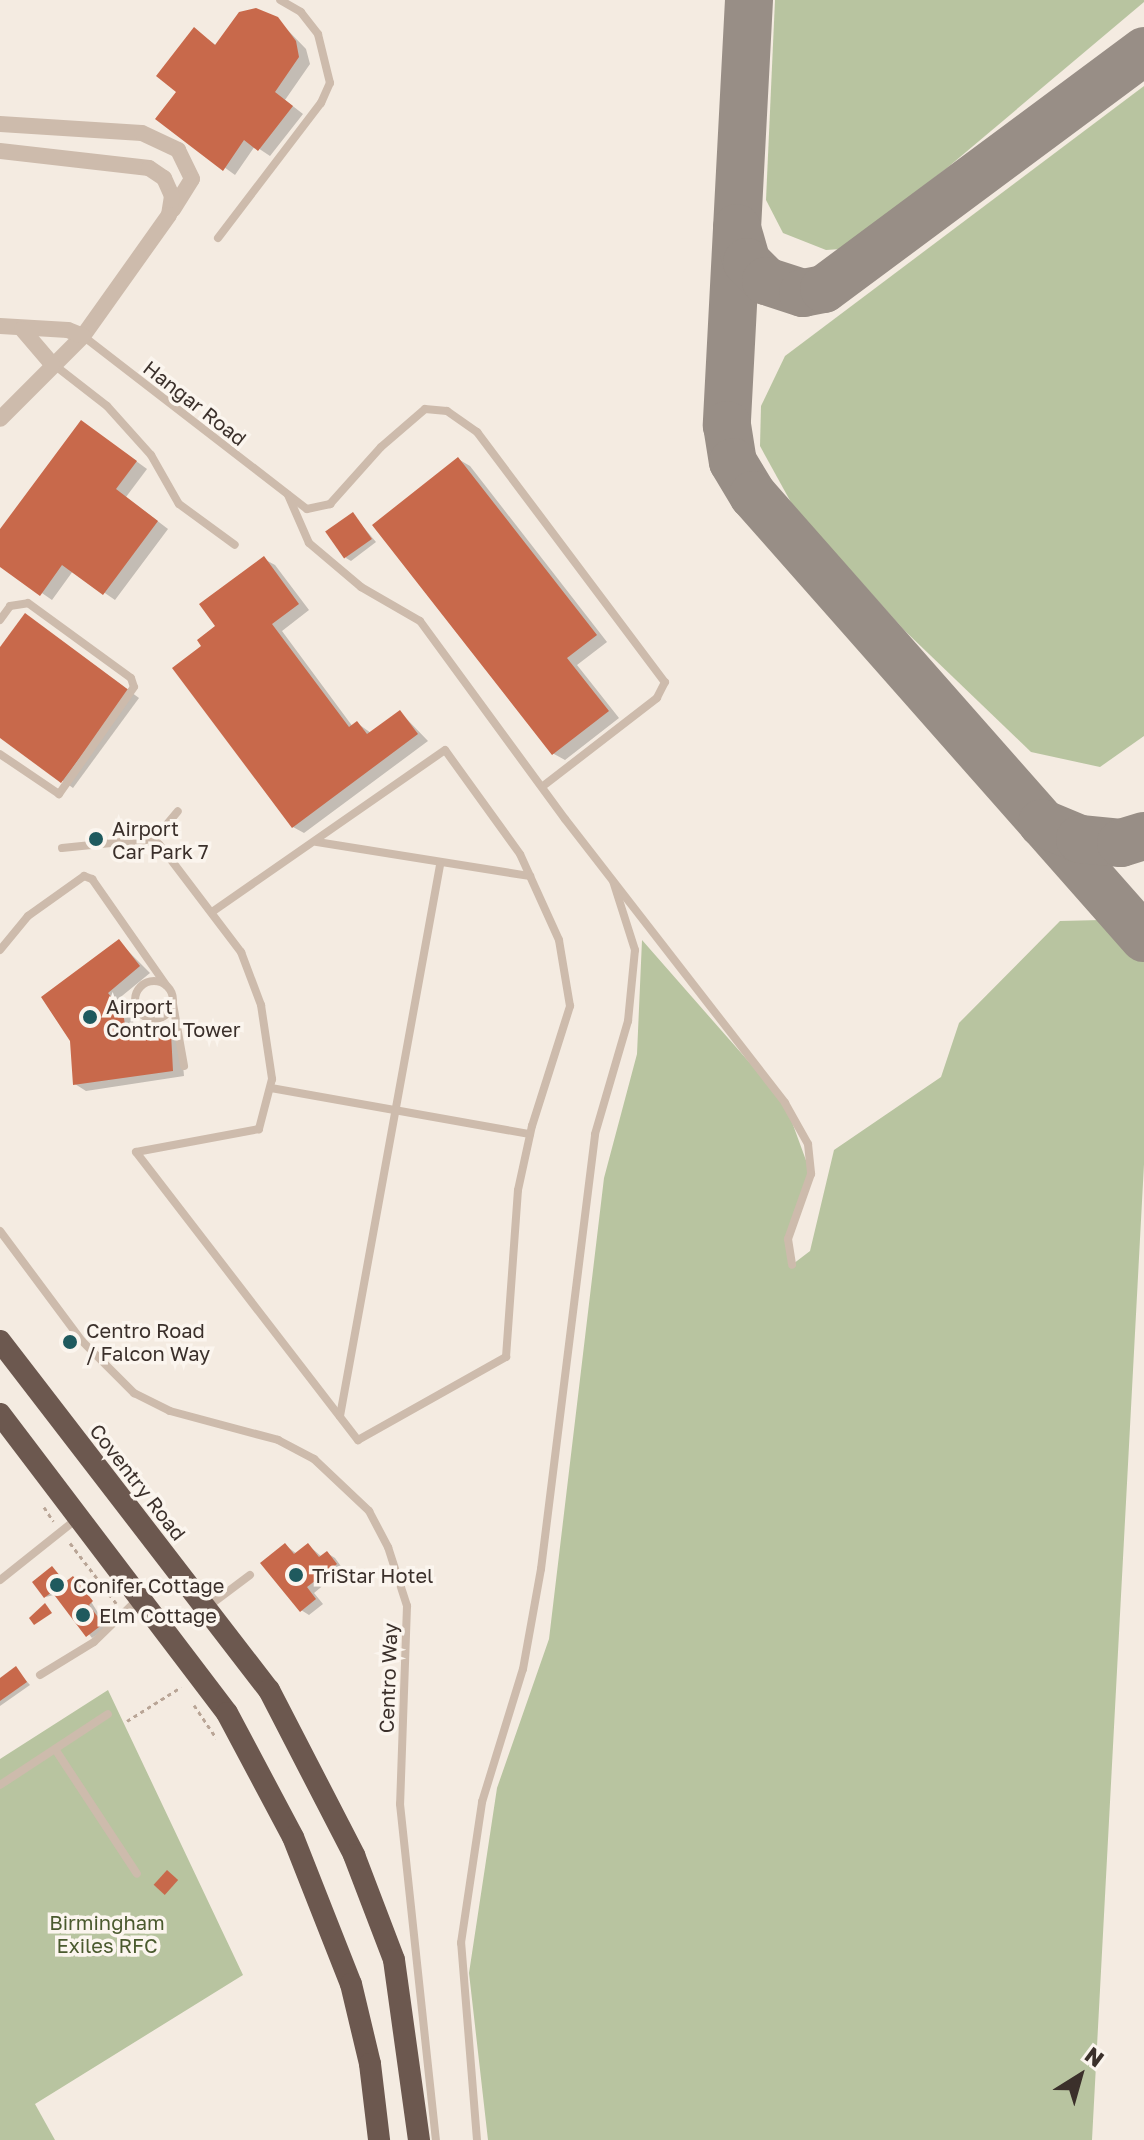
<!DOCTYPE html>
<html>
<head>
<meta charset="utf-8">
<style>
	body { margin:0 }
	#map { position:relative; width:1144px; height:2140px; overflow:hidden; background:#f4ebe1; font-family:"Golos Text",sans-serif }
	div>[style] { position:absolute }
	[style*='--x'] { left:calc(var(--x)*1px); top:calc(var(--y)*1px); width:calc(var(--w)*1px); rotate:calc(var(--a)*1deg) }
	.green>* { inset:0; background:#b8c4a0 }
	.shadow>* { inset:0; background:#0003 }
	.taxiway>* { height:48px; margin:-24px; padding:0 24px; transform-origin:24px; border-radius:24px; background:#988e86 }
	.building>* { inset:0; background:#c8694b; transform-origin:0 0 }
	.path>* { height:3px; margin-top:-1.5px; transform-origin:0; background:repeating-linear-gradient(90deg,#b9a596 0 4px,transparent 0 8px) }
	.service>* { height:8px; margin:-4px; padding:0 4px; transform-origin:4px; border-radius:4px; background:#cdbbac }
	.service>.ring { margin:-4px; padding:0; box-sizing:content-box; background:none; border:8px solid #cdbbac; border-radius:50% }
	.minor>* { height:16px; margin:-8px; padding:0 8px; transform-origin:8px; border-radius:8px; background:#cdbbac }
	.trunk>* { height:22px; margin:-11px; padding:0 11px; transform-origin:11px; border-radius:11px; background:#6c584f }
	.dots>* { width:22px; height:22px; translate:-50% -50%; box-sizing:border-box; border:4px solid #fbf5ee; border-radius:50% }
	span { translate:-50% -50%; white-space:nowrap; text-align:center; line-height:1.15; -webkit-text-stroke:7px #fbf5ee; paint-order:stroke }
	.street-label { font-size:20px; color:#3b302b }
	.poi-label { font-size:20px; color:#3b302b }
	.left { translate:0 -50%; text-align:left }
	.park-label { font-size:20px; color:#4a5a2e }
	.north { position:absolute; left:1040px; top:2036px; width:80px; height:80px; -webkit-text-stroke:6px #fbf5ee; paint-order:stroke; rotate:37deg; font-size:22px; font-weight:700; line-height:32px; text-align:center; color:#3b302b }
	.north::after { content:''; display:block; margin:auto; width:28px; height:36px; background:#3b302b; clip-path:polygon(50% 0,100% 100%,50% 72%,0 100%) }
</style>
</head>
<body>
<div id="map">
	<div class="green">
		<div style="clip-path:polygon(775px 0,1144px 0,1144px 2px,947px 168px,841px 249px,826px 250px,783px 233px,766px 200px)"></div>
		<div style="clip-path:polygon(1144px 86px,1144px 736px,1100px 767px,1031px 752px,905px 631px,793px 506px,760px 446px,761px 406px,785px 356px)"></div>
		<div style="clip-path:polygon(1101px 920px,1144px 941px,1144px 1164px,1092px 2140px,488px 2140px,469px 1973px,497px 1788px,549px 1639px,604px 1178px,637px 1054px,642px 940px,785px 1103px,811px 1174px,788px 1239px,793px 1264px,810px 1251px,834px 1150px,941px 1077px,959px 1023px,1060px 921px)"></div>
		<div style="clip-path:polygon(108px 1690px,243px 1975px,35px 2104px,55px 2140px,0 2140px,0 1759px)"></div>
	</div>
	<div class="shadow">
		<div style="clip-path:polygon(277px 19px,306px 49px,310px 64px,285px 100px,303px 114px,270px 156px,255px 146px,235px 175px,158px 119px,179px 92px,195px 30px,217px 46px)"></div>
		<div style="clip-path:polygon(92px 429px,147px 469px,126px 497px,168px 529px,115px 600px,73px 571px,52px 600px,0 564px,0 533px)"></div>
		<div style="clip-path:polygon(458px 459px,470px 466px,607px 642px,577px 665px,619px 718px,565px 760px,554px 754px,375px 526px)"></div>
		<div style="clip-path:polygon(353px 515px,376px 542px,351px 561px,346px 558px)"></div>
		<div style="clip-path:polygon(264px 559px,275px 565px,309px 610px,282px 631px,353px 727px,357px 723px,371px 733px,400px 712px,428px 741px,304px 833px,293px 827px,204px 646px)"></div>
		<div style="clip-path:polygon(36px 622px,139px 698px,73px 788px,0 736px,0 650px)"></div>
		<div style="clip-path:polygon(119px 942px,150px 973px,117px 1000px,133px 1020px,136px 1039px,170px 1035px,181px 1042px,184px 1076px,86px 1091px,75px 1084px)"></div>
		<div style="clip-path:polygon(285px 1545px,297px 1554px,308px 1545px,322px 1557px,327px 1553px,335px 1558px,343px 1569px,314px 1593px,323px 1604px,309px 1615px,301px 1610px)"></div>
		<div style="clip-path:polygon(52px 1568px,67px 1583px,78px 1581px,107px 1627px,92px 1638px,57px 1594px,46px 1597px)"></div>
		<div style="clip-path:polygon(16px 1669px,30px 1685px,0 1706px,0 1680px)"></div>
	</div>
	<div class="taxiway">
		<div style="--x:749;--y:0;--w:426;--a:93"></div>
		<div style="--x:727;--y:425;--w:37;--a:81"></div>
		<div style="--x:733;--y:462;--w:39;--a:59"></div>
		<div style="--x:753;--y:495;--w:591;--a:48.57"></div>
		<div style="--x:737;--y:228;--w:35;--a:74"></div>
		<div style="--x:747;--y:262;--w:27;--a:45"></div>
		<div style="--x:766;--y:281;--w:39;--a:18"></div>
		<div style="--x:803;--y:293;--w:21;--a:-11"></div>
		<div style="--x:824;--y:289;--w:399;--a:-36.6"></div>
		<div style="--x:1042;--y:823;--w:41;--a:22.8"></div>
		<div style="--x:1080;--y:839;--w:41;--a:5.6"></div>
		<div style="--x:1121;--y:843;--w:24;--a:-17"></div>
	</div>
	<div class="building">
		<div style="clip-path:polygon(256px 8px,278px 17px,296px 41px,299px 57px,275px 92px,293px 106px,258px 151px,244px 140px,223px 171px,155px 119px,176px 92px,156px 76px,194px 27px,215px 45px,239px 12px)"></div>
		<div style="clip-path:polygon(81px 420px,137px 461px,116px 489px,158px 521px,103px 595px,62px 565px,40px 596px,0 567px,0 529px)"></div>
		<div style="clip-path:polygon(458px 457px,597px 635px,567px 658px,609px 711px,552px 755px,372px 525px)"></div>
		<div style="left:353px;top:512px;width:33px;height:34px;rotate:55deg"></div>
		<div style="clip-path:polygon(264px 556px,299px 604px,272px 624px,349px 727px,357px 721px,367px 734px,400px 710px,418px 734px,292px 828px,172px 668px,201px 646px,197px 640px,215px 626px,199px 604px)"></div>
		<div style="clip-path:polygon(25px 613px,130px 691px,61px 783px,0 738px,0 647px)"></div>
		<div style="clip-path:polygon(119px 939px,140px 966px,108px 993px,123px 1012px,127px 1038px,171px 1033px,173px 1071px,73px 1085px,70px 1041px,41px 997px)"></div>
		<div style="clip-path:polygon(285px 1543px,294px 1554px,308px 1543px,319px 1557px,327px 1551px,337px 1564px,307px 1587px,316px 1599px,300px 1612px,260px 1563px)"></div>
		<div style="clip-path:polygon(52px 1566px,65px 1582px,73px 1576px,93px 1601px,89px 1605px,103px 1624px,86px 1637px,52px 1592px,44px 1598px,32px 1582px)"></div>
		<div style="clip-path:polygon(45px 1603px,52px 1613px,34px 1625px,29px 1618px)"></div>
		<div style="clip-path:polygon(16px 1666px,27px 1682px,0 1701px,0 1678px)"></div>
		<div style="left:167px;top:1870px;width:15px;height:20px;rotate:42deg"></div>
	</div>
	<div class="path">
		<div style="--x:44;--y:1507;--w:17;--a:57"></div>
		<div style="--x:70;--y:1543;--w:76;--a:52.5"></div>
		<div style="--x:194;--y:1705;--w:40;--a:56"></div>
		<div style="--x:127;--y:1721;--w:64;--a:-32.2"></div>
	</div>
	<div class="service">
		<div style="--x:218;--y:238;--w:170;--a:-52.7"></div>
		<div style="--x:321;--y:103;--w:22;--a:-66"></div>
		<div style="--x:330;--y:83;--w:50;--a:-103.8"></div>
		<div style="--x:318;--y:34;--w:28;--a:-128"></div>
		<div style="--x:301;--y:12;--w:24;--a:-150"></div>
		<div style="--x:83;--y:336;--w:283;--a:37.7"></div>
		<div style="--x:307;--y:509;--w:24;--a:-12"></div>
		<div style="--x:330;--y:504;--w:76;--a:-48.2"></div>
		<div style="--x:381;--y:447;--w:58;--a:-40.8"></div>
		<div style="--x:425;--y:409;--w:22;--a:5"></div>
		<div style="--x:447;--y:411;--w:37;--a:35"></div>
		<div style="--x:477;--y:432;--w:313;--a:53.1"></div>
		<div style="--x:665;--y:682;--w:18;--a:117"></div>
		<div style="--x:657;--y:698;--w:145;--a:142.3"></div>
		<div style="--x:53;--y:364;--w:68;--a:37.9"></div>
		<div style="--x:107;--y:406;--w:66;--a:48.1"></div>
		<div style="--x:151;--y:455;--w:56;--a:60.3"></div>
		<div style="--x:179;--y:504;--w:69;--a:36.2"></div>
		<div style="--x:288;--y:495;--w:52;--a:66.4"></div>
		<div style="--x:309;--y:543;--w:68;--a:40.2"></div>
		<div style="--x:361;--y:587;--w:68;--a:30"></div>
		<div style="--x:420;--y:621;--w:245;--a:53.8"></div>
		<div style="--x:565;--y:819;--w:359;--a:52.2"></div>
		<div style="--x:785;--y:1103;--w:47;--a:60.7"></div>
		<div style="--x:808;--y:1144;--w:30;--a:84"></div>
		<div style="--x:811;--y:1174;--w:69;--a:109.5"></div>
		<div style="--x:788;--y:1239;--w:26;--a:81"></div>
		<div style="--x:0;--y:620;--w:17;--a:-54"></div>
		<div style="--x:10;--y:606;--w:18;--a:-9"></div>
		<div style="--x:28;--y:603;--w:127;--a:36.1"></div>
		<div style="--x:131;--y:678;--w:9;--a:72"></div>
		<div style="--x:134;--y:687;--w:131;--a:125"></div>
		<div style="--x:59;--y:794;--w:71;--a:-145.9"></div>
		<div style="--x:152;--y:842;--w:40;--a:-50"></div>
		<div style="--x:317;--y:842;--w:216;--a:9.1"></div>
		<div style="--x:62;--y:848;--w:79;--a:-5.8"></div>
		<div style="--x:141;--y:840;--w:18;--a:13"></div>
		<div style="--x:159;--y:844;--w:136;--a:52.8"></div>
		<div style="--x:241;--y:952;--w:57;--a:69.3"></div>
		<div style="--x:261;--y:1005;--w:75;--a:81.5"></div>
		<div style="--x:272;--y:1079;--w:52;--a:104.6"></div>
		<div style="--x:259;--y:1129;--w:125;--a:169.4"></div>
		<div style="--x:136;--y:1152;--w:364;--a:52.4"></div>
		<div style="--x:358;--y:1440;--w:170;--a:-29.3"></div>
		<div style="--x:506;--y:1357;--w:167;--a:-85.9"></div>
		<div style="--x:518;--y:1190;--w:66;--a:-77.7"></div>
		<div style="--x:532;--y:1126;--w:126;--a:-72.4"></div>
		<div style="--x:570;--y:1006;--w:67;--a:-99.5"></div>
		<div style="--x:559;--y:940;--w:94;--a:-114.4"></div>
		<div style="--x:520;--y:854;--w:128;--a:-125.8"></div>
		<div style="--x:445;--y:750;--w:282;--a:145.2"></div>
		<div style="--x:0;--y:950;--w:44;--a:-50.5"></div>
		<div style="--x:28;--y:916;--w:69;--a:-35.5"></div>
		<div style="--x:84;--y:876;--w:9;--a:21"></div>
		<div style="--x:92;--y:879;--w:129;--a:55.1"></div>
		<div class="ring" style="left:135px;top:981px;width:30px;height:30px"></div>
		<div style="--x:173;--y:1004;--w:63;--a:79.9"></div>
		<div style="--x:271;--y:1088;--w:263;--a:10.1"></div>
		<div style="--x:0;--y:1231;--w:137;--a:53.3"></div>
		<div style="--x:82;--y:1341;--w:74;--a:45"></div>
		<div style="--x:134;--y:1393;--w:40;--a:26.6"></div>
		<div style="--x:170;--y:1411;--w:112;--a:15"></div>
		<div style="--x:278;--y:1440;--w:41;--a:27.8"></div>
		<div style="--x:314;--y:1459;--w:76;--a:43.4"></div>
		<div style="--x:369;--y:1511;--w:41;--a:62.2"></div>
		<div style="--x:388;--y:1547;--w:62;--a:72.1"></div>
		<div style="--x:407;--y:1606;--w:198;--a:92"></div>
		<div style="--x:400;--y:1804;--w:338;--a:83.9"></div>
		<div style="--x:340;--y:1416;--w:560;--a:-79.71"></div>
		<div style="--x:0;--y:1580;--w:100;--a:-38.5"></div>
		<div style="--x:206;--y:1608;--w:55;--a:-36.9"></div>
		<div style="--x:40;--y:1675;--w:63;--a:-31.4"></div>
		<div style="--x:94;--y:1642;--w:62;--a:-44.3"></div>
		<div style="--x:55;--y:1749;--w:149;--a:56.7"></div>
		<div style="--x:0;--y:1785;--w:129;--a:-33.3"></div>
		<div style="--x:477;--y:2140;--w:198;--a:-94.6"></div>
		<div style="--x:461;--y:1943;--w:143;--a:-81.5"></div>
		<div style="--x:482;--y:1802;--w:139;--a:-72.9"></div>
		<div style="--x:523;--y:1669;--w:102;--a:-79.8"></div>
		<div style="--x:541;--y:1569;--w:438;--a:-82.9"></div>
		<div style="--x:595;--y:1134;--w:118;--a:-73.7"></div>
		<div style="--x:628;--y:1021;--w:71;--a:-84.4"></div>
		<div style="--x:635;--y:950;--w:72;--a:-107.7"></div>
	</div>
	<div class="minor">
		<div style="--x:0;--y:124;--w:142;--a:3.6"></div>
		<div style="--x:142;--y:133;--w:40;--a:25"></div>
		<div style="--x:178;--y:150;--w:32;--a:64"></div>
		<div style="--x:192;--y:179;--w:36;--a:122"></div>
		<div style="--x:0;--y:151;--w:150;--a:6.5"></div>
		<div style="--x:149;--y:168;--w:18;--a:34"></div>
		<div style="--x:164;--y:178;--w:20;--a:66"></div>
		<div style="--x:172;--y:196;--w:19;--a:99"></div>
		<div style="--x:169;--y:215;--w:148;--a:125.4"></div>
		<div style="--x:83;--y:336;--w:117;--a:135"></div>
		<div style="--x:0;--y:326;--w:68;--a:3.4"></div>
		<div style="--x:68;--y:330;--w:16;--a:22"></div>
		<div style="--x:22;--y:329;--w:46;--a:49.4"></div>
	</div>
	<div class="trunk">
		<div style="--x:0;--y:1341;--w:441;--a:52.4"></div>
		<div style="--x:269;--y:1690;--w:186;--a:62.7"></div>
		<div style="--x:354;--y:1855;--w:112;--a:69.1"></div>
		<div style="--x:394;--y:1960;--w:182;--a:82.1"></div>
		<div style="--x:0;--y:1414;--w:375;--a:52.8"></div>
		<div style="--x:227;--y:1713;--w:140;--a:62"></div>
		<div style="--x:293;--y:1837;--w:158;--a:68.5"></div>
		<div style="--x:351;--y:1984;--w:82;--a:76.6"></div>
		<div style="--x:370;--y:2064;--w:77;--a:83.2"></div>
	</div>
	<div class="dots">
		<div style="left:96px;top:839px;background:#1f5a5e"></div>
		<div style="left:90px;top:1017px;background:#1f5a5e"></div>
		<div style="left:70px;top:1342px;background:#1f5a5e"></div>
		<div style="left:296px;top:1575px;background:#1f5a5e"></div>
		<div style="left:57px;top:1585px;background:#1f5a5e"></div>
		<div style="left:83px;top:1615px;background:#1f5a5e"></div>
	</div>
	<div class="street-label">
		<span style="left:195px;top:403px;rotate:38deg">Hangar Road</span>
		<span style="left:138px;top:1482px;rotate:52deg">Coventry Road</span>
		<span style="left:388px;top:1678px;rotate:-88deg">Centro Way</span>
	</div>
	<div class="poi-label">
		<span class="left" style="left:112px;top:840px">Airport<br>Car Park 7</span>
		<span class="left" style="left:106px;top:1018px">Airport<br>Control Tower</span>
		<span class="left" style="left:86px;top:1342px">Centro Road<br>/ Falcon Way</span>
		<span class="left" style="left:312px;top:1575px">TriStar Hotel</span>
		<span class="left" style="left:73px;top:1585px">Conifer Cottage</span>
		<span class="left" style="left:99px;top:1615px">Elm Cottage</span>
	</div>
	<div class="park-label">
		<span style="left:107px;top:1934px">Birmingham<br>Exiles RFC</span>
	</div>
	<div class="north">N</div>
</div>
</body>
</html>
